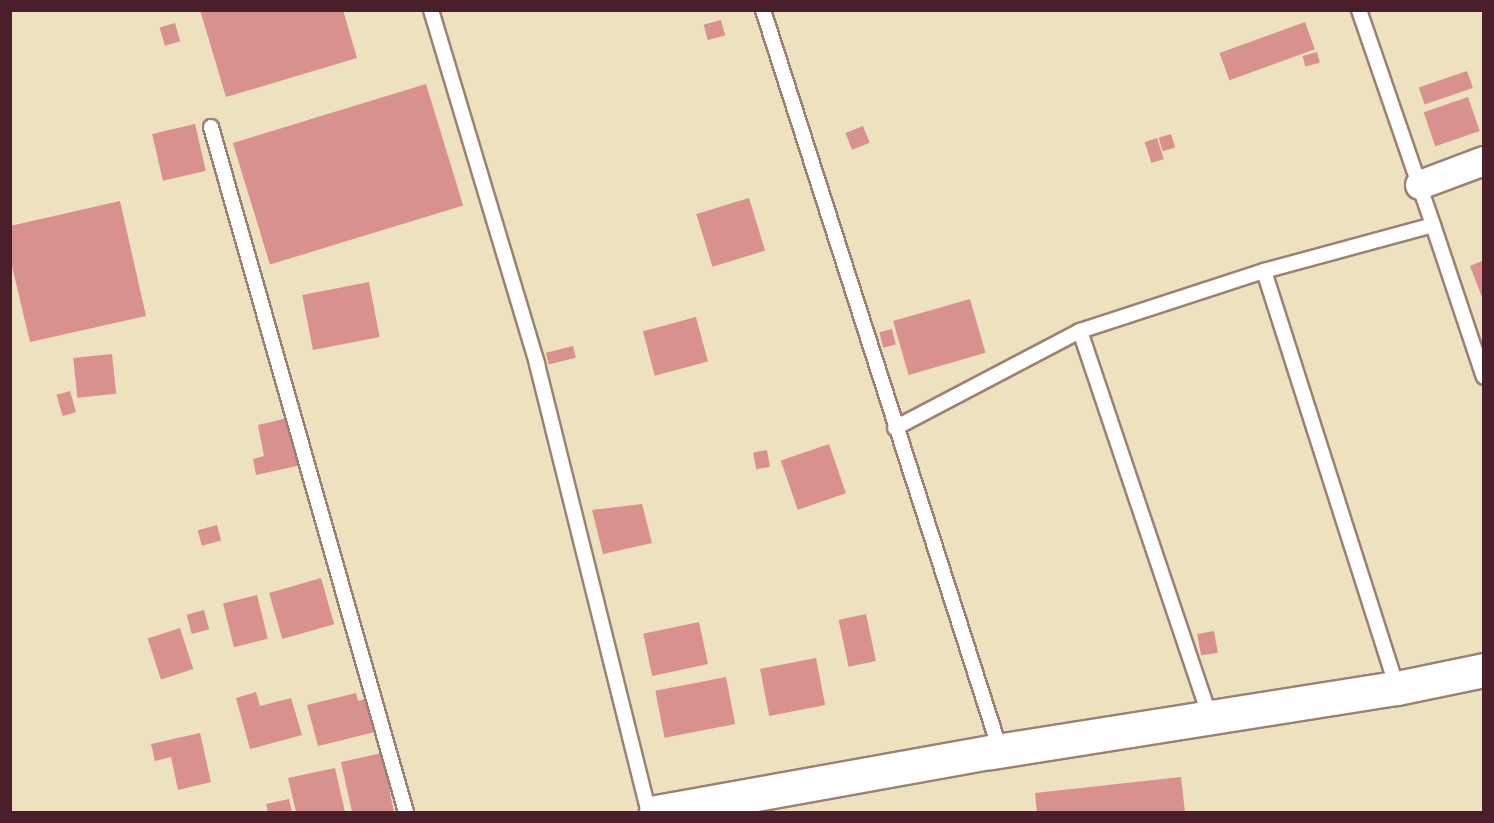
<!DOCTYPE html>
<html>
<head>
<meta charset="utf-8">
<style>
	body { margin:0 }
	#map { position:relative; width:1494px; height:823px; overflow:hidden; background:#eee1bf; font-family:"EB Garamond",serif }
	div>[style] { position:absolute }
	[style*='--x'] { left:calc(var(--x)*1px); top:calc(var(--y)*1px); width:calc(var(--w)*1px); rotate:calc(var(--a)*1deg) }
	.building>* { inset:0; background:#d8918f; transform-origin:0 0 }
	.roads { filter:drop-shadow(2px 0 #9c8075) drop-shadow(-2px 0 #9c8075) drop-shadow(0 2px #9c8075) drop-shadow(0 -2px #9c8075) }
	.service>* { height:14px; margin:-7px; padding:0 7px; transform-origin:7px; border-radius:7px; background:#fff }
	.minor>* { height:28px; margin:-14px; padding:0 14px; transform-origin:14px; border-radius:14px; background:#fff }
	.tertiary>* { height:33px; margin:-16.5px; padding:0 16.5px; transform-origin:16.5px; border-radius:16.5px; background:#fff }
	span { translate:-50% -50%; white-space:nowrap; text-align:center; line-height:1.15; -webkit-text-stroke:4.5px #fcf5e5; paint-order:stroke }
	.frame { position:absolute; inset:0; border:12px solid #4a1f2b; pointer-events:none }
</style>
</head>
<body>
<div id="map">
	<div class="building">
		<div style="clip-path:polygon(200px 10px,343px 10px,357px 58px,226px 97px)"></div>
		<div style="left:721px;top:20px;width:16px;height:18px;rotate:75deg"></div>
		<div style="left:1305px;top:22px;width:29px;height:91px;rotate:70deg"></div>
		<div style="left:175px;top:23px;width:19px;height:16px;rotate:74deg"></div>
		<div style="left:1317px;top:52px;width:11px;height:15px;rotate:75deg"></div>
		<div style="left:1467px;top:71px;width:18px;height:51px;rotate:71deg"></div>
		<div style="left:426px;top:84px;width:127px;height:202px;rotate:73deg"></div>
		<div style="left:1468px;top:97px;width:36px;height:47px;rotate:71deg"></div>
		<div style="left:195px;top:124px;width:48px;height:44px;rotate:77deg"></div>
		<div style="left:863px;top:126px;width:18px;height:19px;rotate:68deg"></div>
		<div style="left:1171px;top:134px;width:14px;height:13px;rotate:73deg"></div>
		<div style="left:1157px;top:138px;width:22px;height:13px;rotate:72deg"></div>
		<div style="left:749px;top:198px;width:55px;height:55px;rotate:73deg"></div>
		<div style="clip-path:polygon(120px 201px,146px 316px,30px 342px,10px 258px,10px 226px)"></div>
		<div style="clip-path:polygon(1484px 260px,1484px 300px,1483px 300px,1470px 266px)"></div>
		<div style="left:369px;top:282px;width:56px;height:68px;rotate:79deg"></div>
		<div style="left:970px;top:299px;width:56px;height:80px;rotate:74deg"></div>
		<div style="left:696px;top:317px;width:46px;height:55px;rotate:75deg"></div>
		<div style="left:892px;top:329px;width:16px;height:13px;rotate:76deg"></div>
		<div style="left:573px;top:346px;width:12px;height:28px;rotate:76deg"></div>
		<div style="left:112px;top:354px;width:40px;height:39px;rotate:84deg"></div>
		<div style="left:70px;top:391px;width:22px;height:14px;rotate:74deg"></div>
		<div style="clip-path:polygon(291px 417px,301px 465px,256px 475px,253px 459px,264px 456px,258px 425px)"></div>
		<div style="left:829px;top:444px;width:52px;height:51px;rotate:71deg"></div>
		<div style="left:767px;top:450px;width:17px;height:14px;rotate:80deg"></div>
		<div style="clip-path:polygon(642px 504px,652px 543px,603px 554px,592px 510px)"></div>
		<div style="left:217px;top:525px;width:16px;height:20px;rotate:75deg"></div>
		<div style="left:321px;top:578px;width:48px;height:54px;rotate:74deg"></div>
		<div style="left:257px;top:595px;width:45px;height:35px;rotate:76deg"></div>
		<div style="left:204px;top:610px;width:20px;height:18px;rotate:75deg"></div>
		<div style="left:866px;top:614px;width:48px;height:28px;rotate:78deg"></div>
		<div style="left:699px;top:622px;width:43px;height:57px;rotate:78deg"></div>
		<div style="left:180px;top:628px;width:43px;height:34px;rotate:72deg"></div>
		<div style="left:1214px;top:631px;width:22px;height:17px;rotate:80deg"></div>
		<div style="left:816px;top:658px;width:48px;height:57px;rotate:79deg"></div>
		<div style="left:726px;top:677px;width:48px;height:72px;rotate:79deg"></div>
		<div style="clip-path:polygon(256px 692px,260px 706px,291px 698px,302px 735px,250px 749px,236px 698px)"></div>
		<div style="clip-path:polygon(356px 693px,358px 701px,366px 699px,375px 732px,318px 746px,307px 705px)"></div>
		<div style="clip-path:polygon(200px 733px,211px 782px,178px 790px,171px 757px,155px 761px,151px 744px)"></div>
		<div style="clip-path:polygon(382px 753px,394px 812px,352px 812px,341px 762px)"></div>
		<div style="clip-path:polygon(335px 768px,345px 812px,296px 812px,288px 778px)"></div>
		<div style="clip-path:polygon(1181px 777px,1185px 812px,1037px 812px,1035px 793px)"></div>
		<div style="clip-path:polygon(289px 799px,292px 812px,268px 812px,266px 804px)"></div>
	</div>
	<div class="roads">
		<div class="service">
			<div style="--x:431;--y:10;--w:370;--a:73.3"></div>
			<div style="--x:537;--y:364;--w:462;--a:76"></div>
			<div style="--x:763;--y:10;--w:777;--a:72.24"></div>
			<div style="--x:1359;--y:10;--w:227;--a:71"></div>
			<div style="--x:211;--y:127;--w:712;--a:74.11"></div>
			<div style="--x:1264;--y:271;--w:438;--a:72.3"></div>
			<div style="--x:1080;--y:331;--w:408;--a:71.4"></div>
			<div style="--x:895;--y:428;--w:209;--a:-27.7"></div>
			<div style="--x:1080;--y:331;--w:194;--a:-18.1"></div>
			<div style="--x:1264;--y:271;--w:175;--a:-15.2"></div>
			<div style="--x:1433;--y:225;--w:160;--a:71.5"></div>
		</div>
		<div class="minor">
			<div style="--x:1420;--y:185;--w:68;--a:-20.6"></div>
		</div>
		<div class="tertiary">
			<div style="--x:656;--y:812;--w:340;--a:-10.2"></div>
			<div style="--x:991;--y:752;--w:411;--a:-9"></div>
			<div style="--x:1397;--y:688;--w:89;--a:-11.7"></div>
		</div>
	</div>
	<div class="frame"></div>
</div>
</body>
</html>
